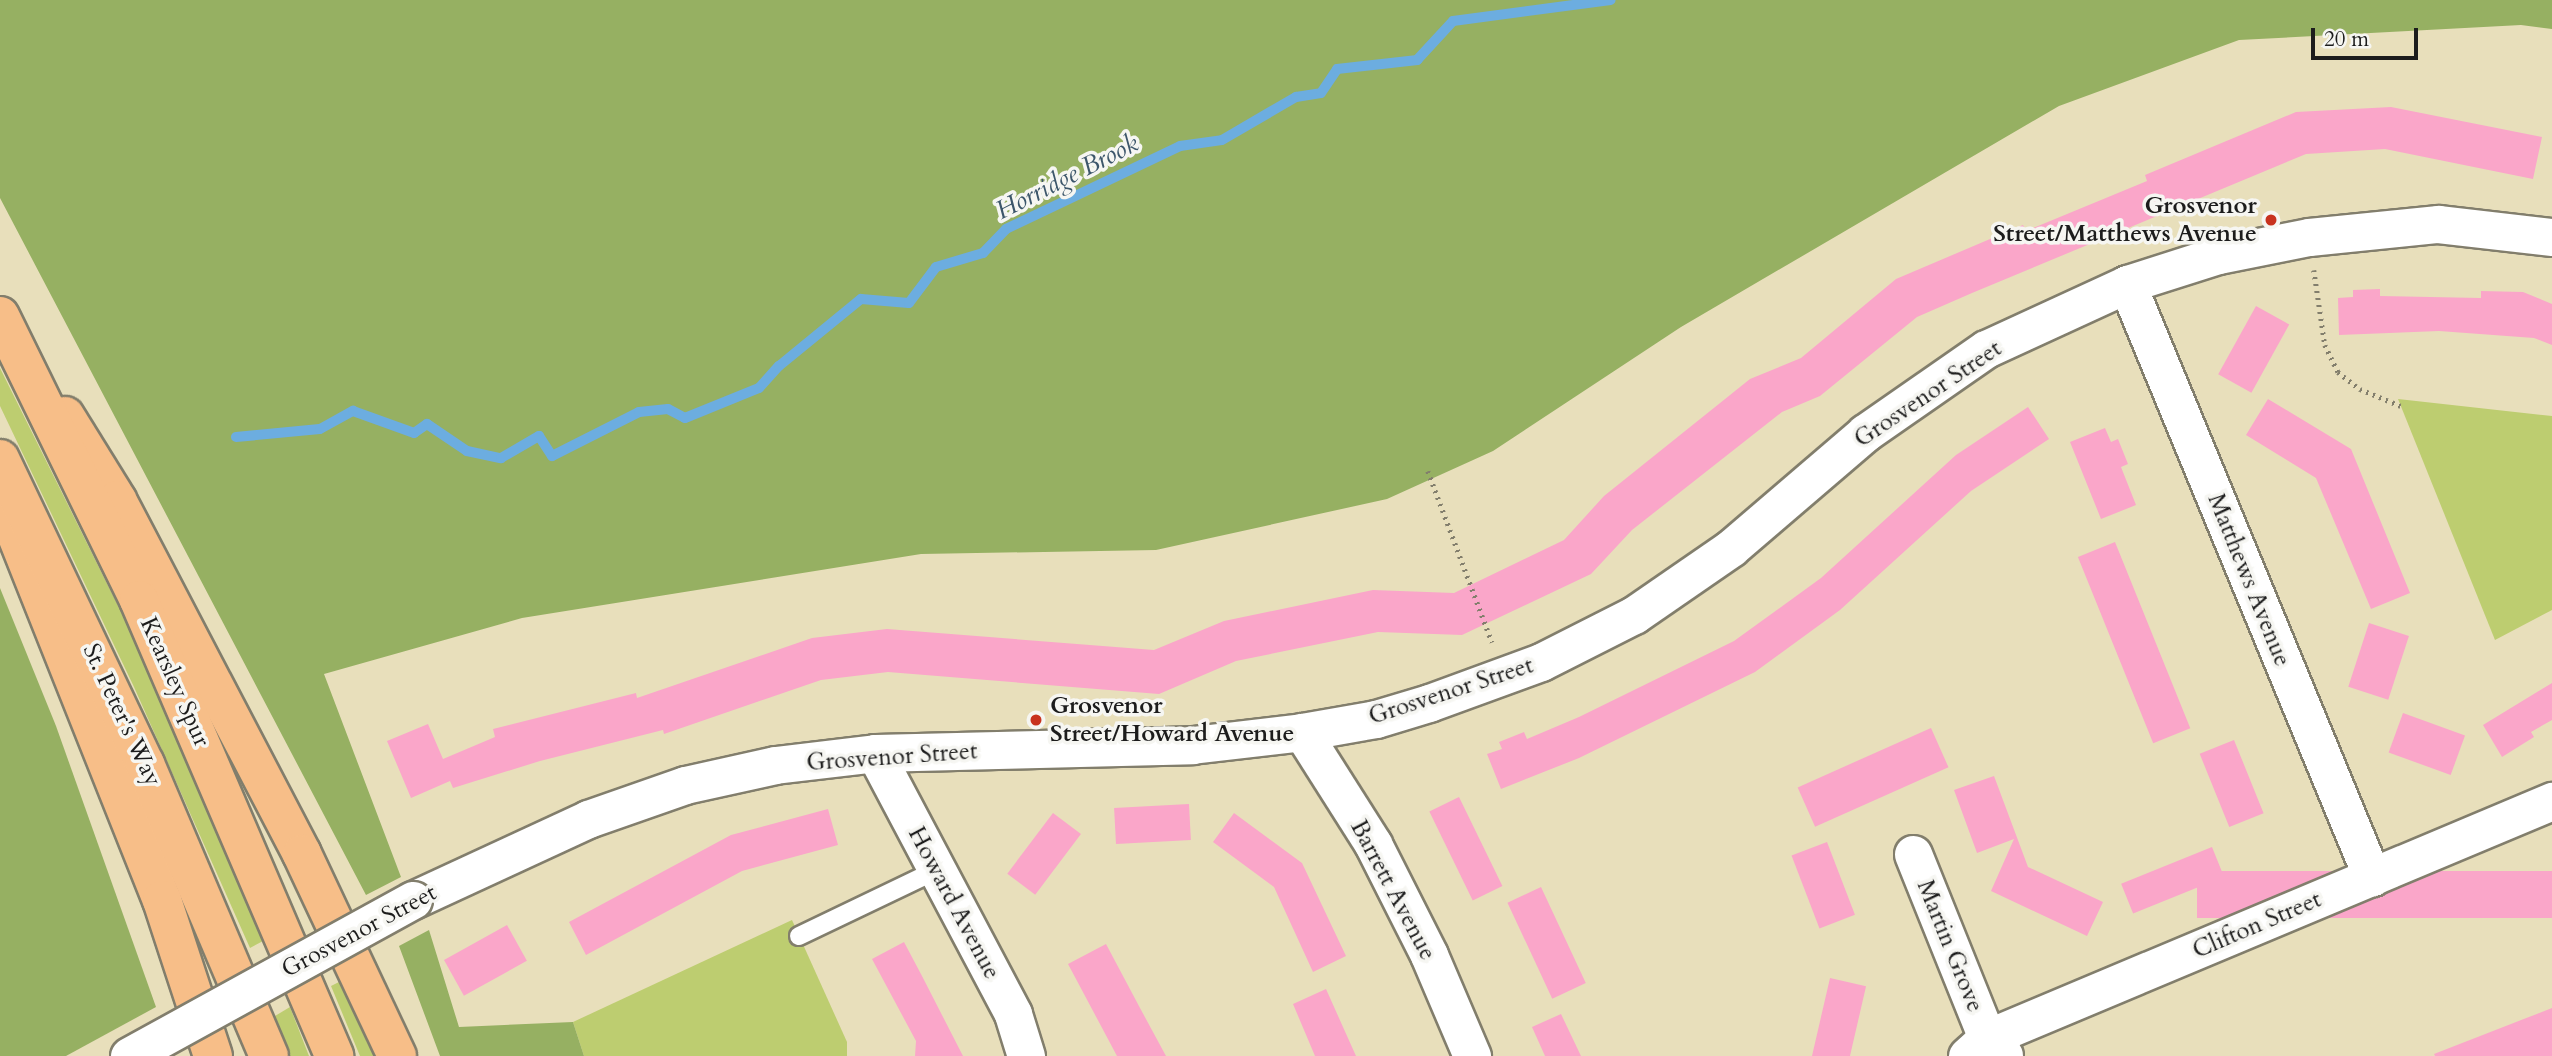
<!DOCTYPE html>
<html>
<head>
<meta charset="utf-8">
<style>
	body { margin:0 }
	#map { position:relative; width:2552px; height:1056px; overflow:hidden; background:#e8dfbb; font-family:Cardo,serif }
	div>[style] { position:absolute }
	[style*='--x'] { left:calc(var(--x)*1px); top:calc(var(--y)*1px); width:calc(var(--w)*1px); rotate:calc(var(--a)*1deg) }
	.green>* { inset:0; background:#bdcd70 }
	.forest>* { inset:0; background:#96b062 }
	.stream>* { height:10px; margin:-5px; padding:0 5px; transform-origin:5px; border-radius:5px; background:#6cade0 }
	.building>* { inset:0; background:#faa6c9; transform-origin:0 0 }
	.path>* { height:4.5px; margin-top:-2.25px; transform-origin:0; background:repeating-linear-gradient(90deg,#827e6c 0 2px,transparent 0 7px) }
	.roads { filter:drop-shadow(2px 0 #827e6c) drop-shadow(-2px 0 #827e6c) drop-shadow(0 2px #827e6c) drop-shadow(0 -2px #827e6c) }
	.service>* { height:18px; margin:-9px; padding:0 9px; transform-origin:9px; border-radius:9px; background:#fff }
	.minor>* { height:37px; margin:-18.5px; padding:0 18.5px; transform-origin:18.5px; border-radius:18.5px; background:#fff }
	.trunk>* { height:38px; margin:-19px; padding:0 19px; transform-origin:19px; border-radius:19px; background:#f7be88 }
	.motorway>* { height:38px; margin:-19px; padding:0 19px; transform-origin:19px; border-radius:19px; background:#f7be88 }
	.bridges { filter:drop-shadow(2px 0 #827e6c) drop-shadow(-2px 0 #827e6c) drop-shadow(0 2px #827e6c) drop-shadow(0 -2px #827e6c) }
	.minor-bridge>* { height:37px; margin:-18.5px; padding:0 18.5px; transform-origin:18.5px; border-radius:18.5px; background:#fff }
	.dots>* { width:19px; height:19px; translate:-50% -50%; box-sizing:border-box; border:4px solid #f6f6f2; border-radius:50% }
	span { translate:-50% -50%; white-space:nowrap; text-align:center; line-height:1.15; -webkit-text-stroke:7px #f6f6f2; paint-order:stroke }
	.poi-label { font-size:24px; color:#1c1c1c; font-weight:700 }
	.right { translate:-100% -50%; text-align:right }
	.left { translate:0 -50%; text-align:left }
	.street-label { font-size:24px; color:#1c1c1c }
	.water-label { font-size:26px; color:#3c566a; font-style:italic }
	.scale { position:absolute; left:2311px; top:28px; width:107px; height:32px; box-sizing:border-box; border:4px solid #1c1c1c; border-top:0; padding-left:9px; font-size:21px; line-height:24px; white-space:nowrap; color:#1c1c1c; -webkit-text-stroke:5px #f6f6f2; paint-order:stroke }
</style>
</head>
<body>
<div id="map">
	<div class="green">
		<div style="clip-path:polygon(0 368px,137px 644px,265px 940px,250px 948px,134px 687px,0 406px)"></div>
		<div style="clip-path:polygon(2398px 399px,2552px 416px,2552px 610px,2495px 640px)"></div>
		<div style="clip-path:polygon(792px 920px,847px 1042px,847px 1056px,584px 1056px,573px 1022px)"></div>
		<div style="clip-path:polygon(343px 980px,377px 1056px,360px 1056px,331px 986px)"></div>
		<div style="clip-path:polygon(290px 1007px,309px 1056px,290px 1056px,275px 1016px)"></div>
	</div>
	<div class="forest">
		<div style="clip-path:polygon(0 0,2552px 0,2552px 29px,2521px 25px,2239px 40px,2059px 106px,1681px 327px,1493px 451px,1387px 499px,1156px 550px,921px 554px,522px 618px,324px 674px,401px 877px,366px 895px,0 198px)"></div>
		<div style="clip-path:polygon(0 588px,56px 726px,156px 1007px,66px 1056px,0 1056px)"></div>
		<div style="clip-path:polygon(429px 930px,459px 1027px,573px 1022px,584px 1056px,440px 1056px,399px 946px)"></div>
	</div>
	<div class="stream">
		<div style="--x:236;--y:437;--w:84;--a:-5.4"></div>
		<div style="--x:320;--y:429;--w:38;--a:-29"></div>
		<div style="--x:353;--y:411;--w:65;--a:19.8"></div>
		<div style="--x:414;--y:433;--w:16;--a:-35"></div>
		<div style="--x:427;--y:424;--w:48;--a:34"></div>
		<div style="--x:467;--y:451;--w:35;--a:12"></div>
		<div style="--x:501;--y:458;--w:44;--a:-30.1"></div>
		<div style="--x:539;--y:436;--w:24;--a:57"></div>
		<div style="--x:552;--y:456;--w:97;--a:-26.8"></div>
		<div style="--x:639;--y:412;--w:29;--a:-6"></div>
		<div style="--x:668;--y:409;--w:19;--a:28"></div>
		<div style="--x:685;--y:418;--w:80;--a:-22.1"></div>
		<div style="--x:759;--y:388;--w:30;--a:-48"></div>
		<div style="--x:779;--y:366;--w:106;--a:-39.3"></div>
		<div style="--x:861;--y:299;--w:48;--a:4.8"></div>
		<div style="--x:909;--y:303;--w:45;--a:-53.1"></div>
		<div style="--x:936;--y:267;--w:49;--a:-16.6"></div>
		<div style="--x:983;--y:253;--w:33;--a:-46"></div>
		<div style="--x:1006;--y:229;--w:193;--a:-25.5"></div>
		<div style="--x:1180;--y:146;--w:42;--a:-8.1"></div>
		<div style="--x:1222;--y:140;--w:86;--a:-30.2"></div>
		<div style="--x:1296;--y:97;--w:25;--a:-9"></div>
		<div style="--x:1321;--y:93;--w:29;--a:-56"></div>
		<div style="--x:1337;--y:69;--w:81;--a:-6.4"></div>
		<div style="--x:1417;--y:60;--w:53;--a:-47.3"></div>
		<div style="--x:1453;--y:21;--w:159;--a:-7.6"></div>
	</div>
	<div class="building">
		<div style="clip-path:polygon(2391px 107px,2542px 137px,2533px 179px,2385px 149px,2306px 154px,1972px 293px,1917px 317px,1820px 396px,1782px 412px,1632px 530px,1591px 574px,1462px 635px,1378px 632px,1236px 661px,1159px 694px,888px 672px,821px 680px,664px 734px,663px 730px,540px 761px,453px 788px,450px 781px,411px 798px,387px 741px,428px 724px,443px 759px,495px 737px,493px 729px,636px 693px,637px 698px,812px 638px,887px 629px,1154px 650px,1224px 621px,1373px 590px,1454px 593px,1564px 540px,1604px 496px,1750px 379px,1801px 358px,1896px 279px,2023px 225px,2026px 231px,2147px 181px,2145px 175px,2296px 112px)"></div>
		<div style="clip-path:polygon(2380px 289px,2380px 296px,2481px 298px,2481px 291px,2523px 292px,2552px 304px,2552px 345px,2534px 338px,2439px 331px,2339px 335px,2338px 298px,2353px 297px,2353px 290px)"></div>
		<div style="left:2256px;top:306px;width:38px;height:78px;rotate:29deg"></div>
		<div style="clip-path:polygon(2268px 399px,2351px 449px,2410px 593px,2371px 609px,2316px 478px,2246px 435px)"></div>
		<div style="clip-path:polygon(2028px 407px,2049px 439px,1971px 491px,1840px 610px,1755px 672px,1579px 758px,1501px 789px,1487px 754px,1502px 749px,1499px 742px,1524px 732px,1527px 739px,1579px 717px,1734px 641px,1821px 578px,1956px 455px)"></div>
		<div style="clip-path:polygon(2105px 428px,2111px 442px,2118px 439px,2128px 464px,2121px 467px,2136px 505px,2101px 519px,2070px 442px)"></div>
		<div style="left:2115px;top:542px;width:201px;height:40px;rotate:68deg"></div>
		<div style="left:2369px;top:623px;width:42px;height:67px;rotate:18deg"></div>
		<div style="clip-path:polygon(2552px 683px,2552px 720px,2531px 732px,2534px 737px,2502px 757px,2483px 725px)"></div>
		<div style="left:2403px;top:713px;width:66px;height:42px;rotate:20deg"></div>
		<div style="left:1931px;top:728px;width:43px;height:146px;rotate:66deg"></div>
		<div style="left:2234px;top:740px;width:79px;height:37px;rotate:68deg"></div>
		<div style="clip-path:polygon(1994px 776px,2028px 867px,2103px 902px,2087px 936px,1991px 891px,2014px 839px,1977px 853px,1954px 790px)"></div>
		<div style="left:1459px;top:797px;width:99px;height:33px;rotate:64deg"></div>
		<div style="left:1189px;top:804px;width:36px;height:75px;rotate:87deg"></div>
		<div style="clip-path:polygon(828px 809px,838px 845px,742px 871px,586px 955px,569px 922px,731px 835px)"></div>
		<div style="left:1053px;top:813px;width:35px;height:76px;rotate:37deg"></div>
		<div style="clip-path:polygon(1234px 813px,1302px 863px,1346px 956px,1313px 972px,1274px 887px,1213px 842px)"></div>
		<div style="left:1827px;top:842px;width:78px;height:38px;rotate:69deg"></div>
		<div style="left:2212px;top:847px;width:32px;height:98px;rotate:68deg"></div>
		<div style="left:2552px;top:871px;width:47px;height:355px;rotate:90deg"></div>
		<div style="left:1541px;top:887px;width:106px;height:37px;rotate:65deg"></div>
		<div style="left:507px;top:925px;width:41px;height:72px;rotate:61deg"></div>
		<div style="clip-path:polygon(904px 942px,922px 976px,963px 1056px,915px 1056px,916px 1041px,872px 959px)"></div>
		<div style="clip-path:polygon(1106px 944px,1140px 1008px,1166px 1056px,1117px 1056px,1068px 964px)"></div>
		<div style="left:1830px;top:978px;width:37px;height:80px;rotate:13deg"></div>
		<div style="clip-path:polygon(1326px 989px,1343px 1027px,1356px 1056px,1315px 1056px,1293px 1004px)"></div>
		<div style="clip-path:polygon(2552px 1008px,2552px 1056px,2435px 1056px,2434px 1054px)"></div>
		<div style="clip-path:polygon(1561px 1014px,1581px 1056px,1545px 1056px,1532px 1027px)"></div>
	</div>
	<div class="path">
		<div style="--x:2314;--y:270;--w:76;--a:81.7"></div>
		<div style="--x:2325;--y:345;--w:30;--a:64"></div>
		<div style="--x:2338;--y:372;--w:28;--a:38"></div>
		<div style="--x:2360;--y:389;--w:44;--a:22.5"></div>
		<div style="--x:1428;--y:471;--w:183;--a:69.5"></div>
	</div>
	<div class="roads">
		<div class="service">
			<div style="--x:799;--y:936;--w:153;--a:-25.6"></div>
		</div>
		<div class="minor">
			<div style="--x:2127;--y:284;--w:642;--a:67.55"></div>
			<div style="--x:1302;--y:732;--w:133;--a:57.6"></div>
			<div style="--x:1373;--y:844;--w:124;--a:63.2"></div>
			<div style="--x:1429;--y:955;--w:110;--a:66.9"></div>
			<div style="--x:875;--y:753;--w:295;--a:62.1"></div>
			<div style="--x:1013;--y:1014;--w:44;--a:72.8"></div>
			<div style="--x:1913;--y:854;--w:198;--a:68.1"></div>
			<div style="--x:1987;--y:1038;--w:24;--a:45"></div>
			<div style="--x:413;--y:900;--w:193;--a:-24.8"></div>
			<div style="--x:588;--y:819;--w:103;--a:-19.3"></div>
			<div style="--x:685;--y:785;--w:92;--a:-12.5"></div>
			<div style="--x:775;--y:765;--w:101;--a:-6.8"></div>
			<div style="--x:875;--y:753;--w:317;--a:-1.4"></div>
			<div style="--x:1192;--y:745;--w:111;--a:-6.7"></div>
			<div style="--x:1302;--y:732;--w:75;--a:-10"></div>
			<div style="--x:1376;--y:719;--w:55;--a:-16.8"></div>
			<div style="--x:1429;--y:703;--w:119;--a:-20.1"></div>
			<div style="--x:1541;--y:662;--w:104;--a:-26.8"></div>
			<div style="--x:1634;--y:615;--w:118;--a:-34.6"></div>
			<div style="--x:1731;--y:548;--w:177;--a:-40.6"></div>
			<div style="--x:1865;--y:433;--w:147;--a:-34.8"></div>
			<div style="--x:1986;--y:349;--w:155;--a:-24.7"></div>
			<div style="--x:2127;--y:284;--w:96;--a:-17.7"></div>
			<div style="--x:2218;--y:255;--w:93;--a:-11.2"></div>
			<div style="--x:2309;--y:237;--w:130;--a:-5.8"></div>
			<div style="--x:2438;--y:224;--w:115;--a:6.5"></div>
			<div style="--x:1967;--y:1056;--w:27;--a:-42"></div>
			<div style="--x:1987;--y:1038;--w:613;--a:-22.76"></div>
		</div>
		<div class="trunk">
			<div style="--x:65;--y:416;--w:99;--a:58.2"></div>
			<div style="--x:117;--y:500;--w:399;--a:62.4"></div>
			<div style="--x:302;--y:854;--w:223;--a:64.8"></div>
			<div style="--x:7;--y:511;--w:419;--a:68.3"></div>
			<div style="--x:162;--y:900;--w:164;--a:71.9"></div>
		</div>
		<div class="motorway">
			<div style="--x:0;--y:316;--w:316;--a:63.9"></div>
			<div style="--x:139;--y:600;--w:496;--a:66.8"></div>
			<div style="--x:0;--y:459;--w:338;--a:64.6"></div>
			<div style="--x:145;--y:764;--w:317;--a:67"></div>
		</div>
	</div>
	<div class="bridges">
		<div class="minor-bridge">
			<div style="--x:129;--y:1056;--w:324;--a:-28.8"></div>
		</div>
	</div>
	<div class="dots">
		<div style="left:2271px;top:220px;background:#c8321e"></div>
		<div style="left:1036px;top:720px;background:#c8321e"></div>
	</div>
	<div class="poi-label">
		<span class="right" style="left:2257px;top:220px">Grosvenor<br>Street/Matthews Avenue</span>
		<span class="left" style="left:1050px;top:720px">Grosvenor<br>Street/Howard Avenue</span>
	</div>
	<div class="street-label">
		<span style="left:1928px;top:394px;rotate:-34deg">Grosvenor Street</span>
		<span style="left:2249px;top:580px;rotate:68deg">Matthews Avenue</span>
		<span style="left:175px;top:682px;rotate:66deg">Kearsley Spur</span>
		<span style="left:1451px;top:691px;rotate:-18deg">Grosvenor Street</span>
		<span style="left:122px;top:715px;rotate:65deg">St. Peter's Way</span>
		<span style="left:892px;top:757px;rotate:-4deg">Grosvenor Street</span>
		<span style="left:1393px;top:890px;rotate:62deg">Barrett Avenue</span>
		<span style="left:954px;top:903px;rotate:62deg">Howard Avenue</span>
		<span style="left:2257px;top:925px;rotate:-23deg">Clifton Street</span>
		<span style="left:359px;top:931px;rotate:-28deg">Grosvenor Street</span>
		<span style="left:1950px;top:946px;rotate:68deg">Martin Grove</span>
	</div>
	<div class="water-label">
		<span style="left:1067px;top:177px;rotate:-27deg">Horridge Brook</span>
	</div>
	<div class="scale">20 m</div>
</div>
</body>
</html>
